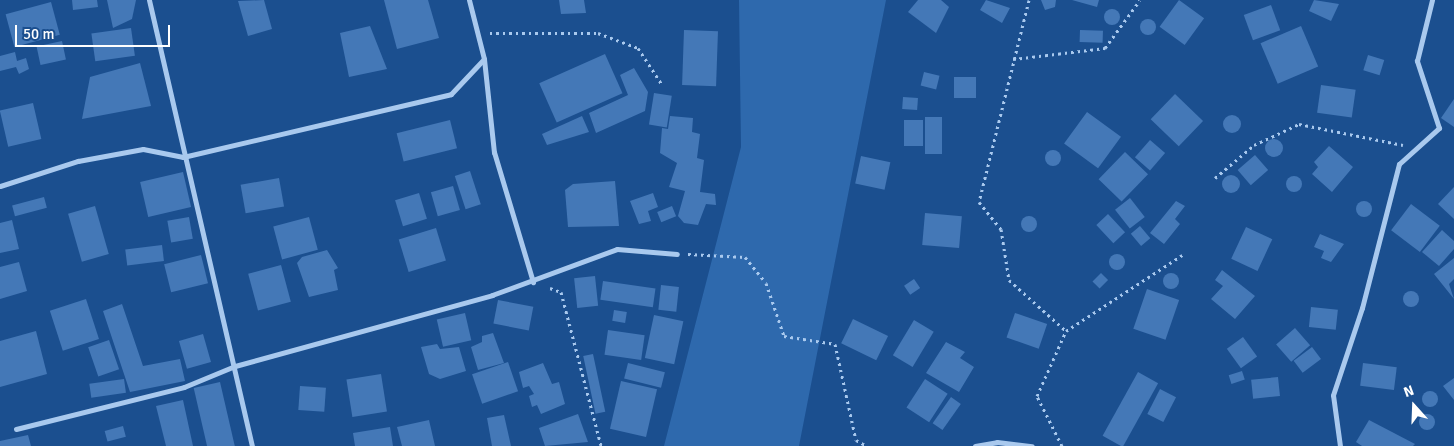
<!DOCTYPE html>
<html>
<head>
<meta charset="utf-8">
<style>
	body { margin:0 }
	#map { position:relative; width:1454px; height:446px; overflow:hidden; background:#1b4f8f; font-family:Signika,sans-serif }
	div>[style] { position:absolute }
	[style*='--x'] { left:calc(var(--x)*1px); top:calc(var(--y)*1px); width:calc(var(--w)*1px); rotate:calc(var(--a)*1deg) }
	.green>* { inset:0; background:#2e69ad }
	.building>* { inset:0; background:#4478b7; transform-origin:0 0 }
	.round { border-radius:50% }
	.path>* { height:3px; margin-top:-1.5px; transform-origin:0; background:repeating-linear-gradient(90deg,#a9c9ee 0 2.5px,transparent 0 6.5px) }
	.minor>* { height:5px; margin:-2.5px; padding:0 2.5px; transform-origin:2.5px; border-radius:2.5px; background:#a9c9ee }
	span { translate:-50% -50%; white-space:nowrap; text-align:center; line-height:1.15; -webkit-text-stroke:4.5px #1b4f8f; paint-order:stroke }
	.north { position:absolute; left:1389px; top:381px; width:50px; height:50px; -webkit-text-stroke:4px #1b4f8f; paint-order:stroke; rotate:340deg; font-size:14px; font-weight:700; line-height:20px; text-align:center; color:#fff }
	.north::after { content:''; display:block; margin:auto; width:18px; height:22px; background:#fff; clip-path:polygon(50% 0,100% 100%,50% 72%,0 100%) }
	.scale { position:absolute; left:15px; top:25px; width:155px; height:22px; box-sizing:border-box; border:2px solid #fff; border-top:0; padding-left:6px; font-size:15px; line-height:18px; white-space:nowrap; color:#fff; -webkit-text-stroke:4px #1b4f8f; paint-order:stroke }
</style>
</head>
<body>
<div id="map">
	<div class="green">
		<div style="clip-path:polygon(739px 0,886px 0,799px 446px,664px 446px,741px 147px)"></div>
	</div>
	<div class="building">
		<div style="clip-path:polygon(72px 0,97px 0,98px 7px,73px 10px)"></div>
		<div style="clip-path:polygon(107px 0,136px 0,132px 19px,113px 28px)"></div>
		<div style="clip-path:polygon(264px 0,272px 29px,248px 36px,238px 1px)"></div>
		<div style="clip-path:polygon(384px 0,428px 0,439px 38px,397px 49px)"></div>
		<div style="clip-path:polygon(559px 0,584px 0,586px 13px,561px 14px)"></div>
		<div style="clip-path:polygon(918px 0,941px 0,949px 7px,936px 33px,908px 12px)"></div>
		<div style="clip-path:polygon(986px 0,1010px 8px,1002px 23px,980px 10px)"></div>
		<div style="clip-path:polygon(1041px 0,1056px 0,1055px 7px,1045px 10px)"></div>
		<div style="clip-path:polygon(1072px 0,1099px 0,1097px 7px)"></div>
		<div style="left:1179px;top:0;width:31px;height:33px;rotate:36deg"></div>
		<div style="clip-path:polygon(1314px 0,1339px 4px,1331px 21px,1309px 11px)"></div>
		<div style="left:51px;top:2px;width:34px;height:47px;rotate:75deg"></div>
		<div style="left:1271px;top:5px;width:27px;height:29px;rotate:70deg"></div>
		<div class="round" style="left:1104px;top:9px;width:16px;height:16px"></div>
		<div class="round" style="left:1140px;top:19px;width:16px;height:16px"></div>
		<div style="clip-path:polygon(370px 26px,387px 69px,349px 77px,340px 33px)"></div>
		<div style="left:1301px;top:26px;width:44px;height:44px;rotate:67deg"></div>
		<div style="left:131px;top:28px;width:28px;height:40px;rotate:82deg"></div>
		<div style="left:684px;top:30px;width:34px;height:55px;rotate:2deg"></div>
		<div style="left:1080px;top:30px;width:23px;height:12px;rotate:2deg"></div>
		<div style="left:62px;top:41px;width:19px;height:26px;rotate:78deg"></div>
		<div style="clip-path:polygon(15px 52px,17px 61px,26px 58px,29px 69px,19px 74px,16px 67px,0 71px,0 56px)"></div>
		<div style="left:605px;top:54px;width:43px;height:72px;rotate:66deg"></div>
		<div style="left:1368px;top:55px;width:17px;height:16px;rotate:17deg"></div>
		<div style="clip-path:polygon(140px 63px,151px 106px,82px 119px,90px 77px)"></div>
		<div style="clip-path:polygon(634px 68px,648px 92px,645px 111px,596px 133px,589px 113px,628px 95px,620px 75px)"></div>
		<div style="left:924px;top:72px;width:16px;height:14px;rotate:14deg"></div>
		<div style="left:976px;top:77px;width:21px;height:22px;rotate:90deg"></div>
		<div style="left:1321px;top:85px;width:35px;height:28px;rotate:8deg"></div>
		<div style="left:654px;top:93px;width:18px;height:32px;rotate:9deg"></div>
		<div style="left:1175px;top:94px;width:39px;height:35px;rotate:44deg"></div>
		<div style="left:903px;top:97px;width:15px;height:12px;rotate:4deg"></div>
		<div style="clip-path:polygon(1454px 99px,1454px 127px,1441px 118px)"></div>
		<div style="left:33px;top:103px;width:37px;height:34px;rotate:77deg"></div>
		<div style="left:1087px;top:112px;width:42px;height:39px;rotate:36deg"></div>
		<div class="round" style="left:1223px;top:115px;width:18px;height:18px"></div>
		<div style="clip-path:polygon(582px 116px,589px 132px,547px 145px,542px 134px)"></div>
		<div style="clip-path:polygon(670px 116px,693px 118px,692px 132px,700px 134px,697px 158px,704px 160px,700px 192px,715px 194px,716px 205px,706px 204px,698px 225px,684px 223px,678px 216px,685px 191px,669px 187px,677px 163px,660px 153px,662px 128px,668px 129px)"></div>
		<div style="left:925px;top:117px;width:17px;height:37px"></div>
		<div style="left:450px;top:120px;width:29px;height:55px;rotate:76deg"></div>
		<div style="left:904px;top:120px;width:19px;height:26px"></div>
		<div class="round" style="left:1265px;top:139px;width:18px;height:18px"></div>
		<div style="left:1150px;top:140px;width:20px;height:23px;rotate:41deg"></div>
		<div style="clip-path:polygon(1329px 146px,1353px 167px,1332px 192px,1312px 174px,1318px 167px,1314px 162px)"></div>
		<div class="round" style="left:1045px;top:150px;width:16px;height:16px"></div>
		<div style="left:1125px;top:152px;width:32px;height:38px;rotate:44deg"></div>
		<div style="left:1255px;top:155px;width:20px;height:23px;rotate:49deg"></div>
		<div style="left:861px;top:156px;width:30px;height:28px;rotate:12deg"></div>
		<div style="left:470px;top:171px;width:35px;height:16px;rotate:72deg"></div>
		<div style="left:183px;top:172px;width:36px;height:44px;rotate:77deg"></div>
		<div class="round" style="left:1222px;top:175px;width:18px;height:18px"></div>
		<div class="round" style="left:1286px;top:176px;width:16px;height:16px"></div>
		<div style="left:279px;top:178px;width:29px;height:39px;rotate:80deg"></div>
		<div style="clip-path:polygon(615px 181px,619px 226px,568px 227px,565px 190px,573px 184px)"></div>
		<div style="left:453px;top:186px;width:25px;height:23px;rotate:74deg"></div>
		<div style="clip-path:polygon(1454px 187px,1454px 219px,1438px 204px)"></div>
		<div style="left:419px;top:193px;width:27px;height:25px;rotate:73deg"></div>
		<div style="clip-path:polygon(653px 193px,658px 207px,648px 211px,651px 221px,639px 224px,630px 201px)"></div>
		<div style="left:44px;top:197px;width:11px;height:33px;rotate:75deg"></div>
		<div style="left:1130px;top:198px;width:24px;height:19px;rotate:52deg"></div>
		<div style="clip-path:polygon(1176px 201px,1185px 206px,1175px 219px,1180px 224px,1164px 244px,1150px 233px)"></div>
		<div class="round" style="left:1356px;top:201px;width:16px;height:16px"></div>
		<div style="left:1411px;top:204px;width:36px;height:33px;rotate:37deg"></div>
		<div style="left:95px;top:206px;width:50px;height:28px;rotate:74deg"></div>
		<div style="left:672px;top:206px;width:11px;height:16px;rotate:68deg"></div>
		<div style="left:925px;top:213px;width:37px;height:32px;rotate:5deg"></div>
		<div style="left:1108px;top:214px;width:25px;height:16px;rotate:47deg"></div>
		<div class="round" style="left:1021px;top:216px;width:16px;height:16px"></div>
		<div style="left:189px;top:217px;width:22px;height:22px;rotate:80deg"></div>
		<div style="left:309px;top:217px;width:34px;height:37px;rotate:75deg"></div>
		<div style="clip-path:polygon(12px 220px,19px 249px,0 253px,0 223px)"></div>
		<div style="left:1140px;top:226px;width:16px;height:12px;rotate:50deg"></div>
		<div style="left:1246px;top:227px;width:29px;height:35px;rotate:25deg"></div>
		<div style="left:436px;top:228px;width:34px;height:39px;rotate:73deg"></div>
		<div style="clip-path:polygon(1442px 230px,1454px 241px,1454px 249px,1439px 266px,1422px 252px)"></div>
		<div style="clip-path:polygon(1320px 234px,1344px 244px,1331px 262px,1321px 258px,1324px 251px,1314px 247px)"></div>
		<div style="left:162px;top:245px;width:16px;height:37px;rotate:83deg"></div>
		<div style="clip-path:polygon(327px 250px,338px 268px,334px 270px,338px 290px,309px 297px,297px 263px,302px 257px)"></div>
		<div class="round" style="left:1109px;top:254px;width:16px;height:16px"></div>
		<div style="left:201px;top:255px;width:29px;height:38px;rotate:76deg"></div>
		<div style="clip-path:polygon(1454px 258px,1454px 279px,1449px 284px,1454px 299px,1434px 274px)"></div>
		<div style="clip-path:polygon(19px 262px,27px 291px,0 299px,0 267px)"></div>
		<div style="left:281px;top:265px;width:38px;height:34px;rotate:75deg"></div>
		<div style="clip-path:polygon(1222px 270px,1255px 296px,1235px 319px,1211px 299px,1223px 286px,1215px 280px)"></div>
		<div style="left:1101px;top:273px;width:10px;height:12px;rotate:45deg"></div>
		<div class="round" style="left:1163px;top:273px;width:16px;height:16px"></div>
		<div style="left:595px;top:276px;width:30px;height:21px;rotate:84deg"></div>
		<div style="left:914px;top:279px;width:11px;height:12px;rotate:56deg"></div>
		<div style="left:603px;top:281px;width:53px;height:19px;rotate:8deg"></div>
		<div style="left:661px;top:285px;width:18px;height:25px;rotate:6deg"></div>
		<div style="left:1147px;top:289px;width:34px;height:42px;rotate:19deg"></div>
		<div class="round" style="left:1403px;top:291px;width:16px;height:16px"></div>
		<div style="left:86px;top:299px;width:42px;height:38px;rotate:72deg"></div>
		<div style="left:498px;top:300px;width:36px;height:24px;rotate:11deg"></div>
		<div style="clip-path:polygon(122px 304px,143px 366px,180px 359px,185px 381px,130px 392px,103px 311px)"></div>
		<div style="left:1311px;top:307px;width:27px;height:20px;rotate:6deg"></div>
		<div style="left:614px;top:310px;width:13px;height:11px;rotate:9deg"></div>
		<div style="left:465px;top:313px;width:28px;height:29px;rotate:77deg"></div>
		<div style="left:1015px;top:313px;width:34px;height:26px;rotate:19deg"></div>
		<div style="left:654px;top:315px;width:30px;height:44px;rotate:12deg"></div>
		<div style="left:853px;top:319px;width:39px;height:27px;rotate:26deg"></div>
		<div style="left:914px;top:320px;width:23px;height:41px;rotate:31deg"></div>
		<div style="left:1295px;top:328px;width:23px;height:25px;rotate:49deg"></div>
		<div style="left:608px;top:330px;width:37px;height:25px;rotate:8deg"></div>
		<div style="clip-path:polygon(36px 331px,47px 374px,0 387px,0 341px)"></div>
		<div style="clip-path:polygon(493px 333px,504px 363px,478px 370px,471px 347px,482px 342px,482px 336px)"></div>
		<div style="left:203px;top:334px;width:29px;height:25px;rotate:74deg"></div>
		<div style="left:1243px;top:337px;width:24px;height:20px;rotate:54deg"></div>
		<div style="left:109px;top:340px;width:31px;height:22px;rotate:71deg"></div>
		<div style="clip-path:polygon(946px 342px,965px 352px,960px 358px,974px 367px,959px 392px,926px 373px)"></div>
		<div style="clip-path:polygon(437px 344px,440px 349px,459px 347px,466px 371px,440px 379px,429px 374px,421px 347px)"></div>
		<div style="left:1312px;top:347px;width:15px;height:23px;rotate:53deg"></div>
		<div style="left:593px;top:354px;width:59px;height:10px;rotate:78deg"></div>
		<div style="left:508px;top:362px;width:31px;height:38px;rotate:71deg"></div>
		<div style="clip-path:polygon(543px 363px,552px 384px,559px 382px,565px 404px,541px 414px,537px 405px,532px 407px,529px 396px,534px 394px,529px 386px,523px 388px,519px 372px)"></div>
		<div style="left:628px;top:363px;width:38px;height:16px;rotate:14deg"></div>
		<div style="left:1363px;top:363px;width:34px;height:23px;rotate:7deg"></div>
		<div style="left:1242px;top:371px;width:9px;height:14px;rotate:72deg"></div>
		<div style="left:1138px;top:372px;width:23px;height:73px;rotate:29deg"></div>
		<div style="left:381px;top:374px;width:38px;height:35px;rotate:81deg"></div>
		<div style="left:1278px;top:377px;width:19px;height:27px;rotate:84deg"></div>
		<div style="clip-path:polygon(1454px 378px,1454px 400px,1443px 386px)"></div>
		<div style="left:124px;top:379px;width:14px;height:35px;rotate:82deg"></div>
		<div style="left:925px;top:379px;width:27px;height:34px;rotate:33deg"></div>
		<div style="left:621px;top:381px;width:37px;height:49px;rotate:13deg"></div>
		<div style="left:220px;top:382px;width:66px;height:27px;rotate:77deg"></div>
		<div style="left:300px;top:386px;width:26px;height:24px;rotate:4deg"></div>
		<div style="left:1160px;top:389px;width:18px;height:28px;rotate:27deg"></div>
		<div class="round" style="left:1422px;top:391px;width:16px;height:16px"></div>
		<div style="left:951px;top:397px;width:12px;height:32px;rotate:35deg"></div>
		<div style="clip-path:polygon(183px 400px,193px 446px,166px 446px,156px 406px)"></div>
		<div style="clip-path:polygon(578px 414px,588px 442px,545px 446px,539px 428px)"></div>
		<div class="round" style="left:1419px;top:414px;width:16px;height:16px"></div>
		<div style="clip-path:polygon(504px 415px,511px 446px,492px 446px,487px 418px)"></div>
		<div style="clip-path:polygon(429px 420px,435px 446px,402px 446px,397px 427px)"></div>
		<div style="clip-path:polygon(1369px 420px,1415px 444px,1413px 446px,1362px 446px,1356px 442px)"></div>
		<div style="left:123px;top:426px;width:11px;height:19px;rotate:75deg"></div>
		<div style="clip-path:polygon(390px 427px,393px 446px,355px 446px,353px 433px)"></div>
		<div style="clip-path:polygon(28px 435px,31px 446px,0 446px,0 441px)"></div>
	</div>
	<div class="path">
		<div style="--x:1029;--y:0;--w:208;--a:103.9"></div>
		<div style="--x:979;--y:202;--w:35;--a:51"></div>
		<div style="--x:1001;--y:229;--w:52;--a:81.1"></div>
		<div style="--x:1009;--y:280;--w:76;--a:41.8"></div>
		<div style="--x:490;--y:33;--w:108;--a:0"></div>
		<div style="--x:598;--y:33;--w:43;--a:20.6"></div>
		<div style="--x:638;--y:48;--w:42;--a:56.7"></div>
		<div style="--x:1013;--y:59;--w:93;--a:-6.8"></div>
		<div style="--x:1105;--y:48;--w:59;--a:-53.9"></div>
		<div style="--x:1215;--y:178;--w:51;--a:-40.2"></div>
		<div style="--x:1254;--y:145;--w:50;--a:-25"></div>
		<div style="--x:1299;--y:124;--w:106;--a:11.4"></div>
		<div style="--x:688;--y:254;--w:57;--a:3"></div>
		<div style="--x:745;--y:257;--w:33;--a:51"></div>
		<div style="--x:766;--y:283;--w:56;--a:71.2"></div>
		<div style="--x:784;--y:336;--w:52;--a:8.9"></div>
		<div style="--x:835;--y:344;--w:98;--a:77.7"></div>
		<div style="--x:856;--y:440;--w:13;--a:29"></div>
		<div style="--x:550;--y:288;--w:12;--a:20"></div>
		<div style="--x:561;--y:292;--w:159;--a:75.4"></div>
		<div style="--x:1062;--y:446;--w:56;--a:-116.6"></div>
		<div style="--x:1037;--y:396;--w:71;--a:-66"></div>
		<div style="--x:1066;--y:331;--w:139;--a:-33.2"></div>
	</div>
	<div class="minor">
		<div style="--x:149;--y:0;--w:458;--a:77"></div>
		<div style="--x:469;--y:0;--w:61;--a:75.7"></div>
		<div style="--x:0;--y:186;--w:82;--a:-17.8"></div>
		<div style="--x:78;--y:161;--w:66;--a:-10.5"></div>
		<div style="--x:143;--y:149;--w:41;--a:11.3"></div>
		<div style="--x:183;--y:157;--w:275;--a:-13.2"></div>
		<div style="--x:451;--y:94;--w:48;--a:-46.7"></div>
		<div style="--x:484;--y:59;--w:94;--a:83.9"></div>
		<div style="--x:494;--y:152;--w:136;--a:73.3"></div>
		<div style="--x:16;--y:429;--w:173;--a:-14"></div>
		<div style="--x:184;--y:387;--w:55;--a:-22.4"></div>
		<div style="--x:235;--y:366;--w:267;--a:-15.4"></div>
		<div style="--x:492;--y:295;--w:133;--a:-20.2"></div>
		<div style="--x:617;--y:249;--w:60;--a:4.8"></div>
		<div style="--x:975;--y:446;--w:22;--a:-10"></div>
		<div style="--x:997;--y:442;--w:35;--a:7"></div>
		<div style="--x:1340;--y:446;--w:51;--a:-97.8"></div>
		<div style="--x:1333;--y:395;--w:92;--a:-71.6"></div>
		<div style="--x:1362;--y:308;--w:149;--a:-75.6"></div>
		<div style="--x:1399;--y:164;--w:54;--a:-42"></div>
		<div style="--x:1439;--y:128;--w:71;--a:-108.2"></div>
		<div style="--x:1417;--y:61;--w:63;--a:-76.2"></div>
	</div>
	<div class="north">N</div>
	<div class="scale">50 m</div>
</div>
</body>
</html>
